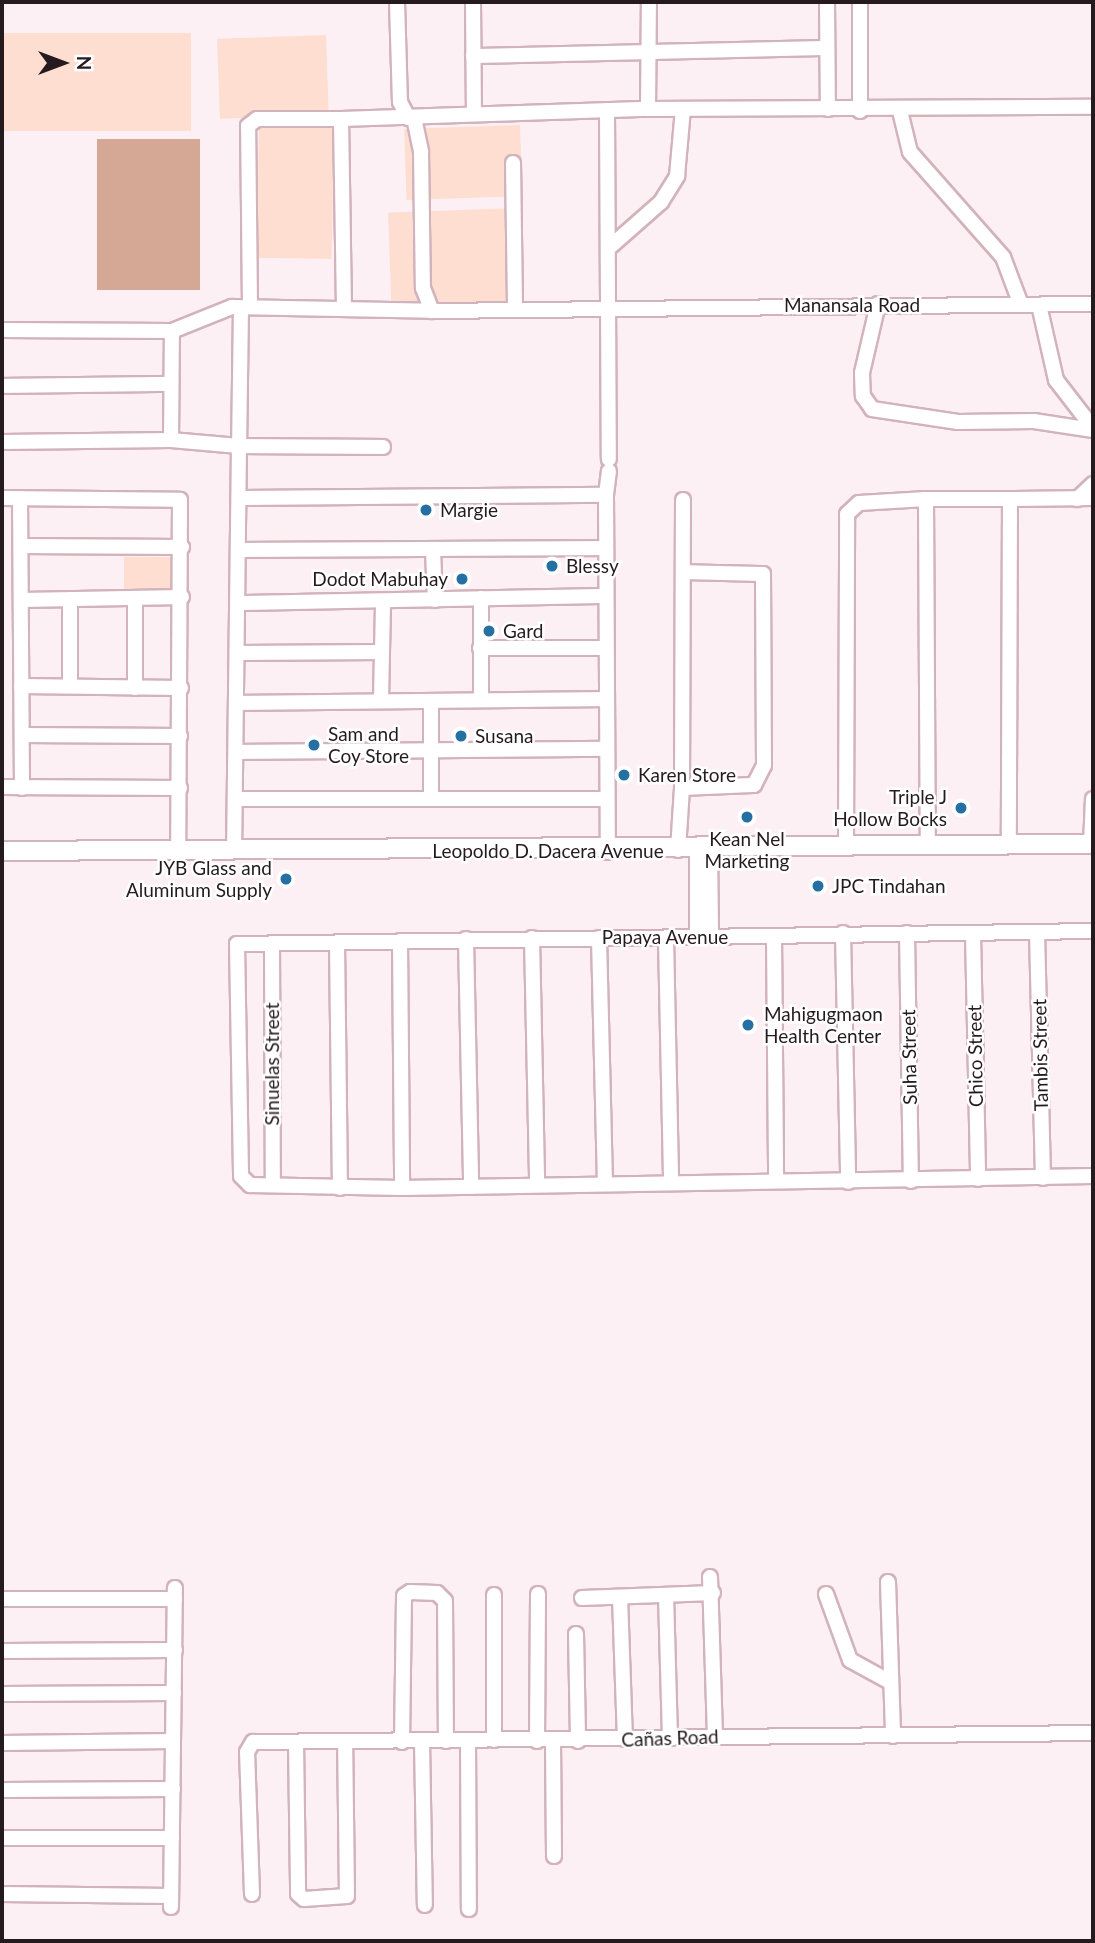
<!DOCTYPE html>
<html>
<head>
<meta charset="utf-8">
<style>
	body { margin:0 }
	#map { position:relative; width:1095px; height:1943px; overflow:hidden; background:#fdf0f4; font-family:Lato,sans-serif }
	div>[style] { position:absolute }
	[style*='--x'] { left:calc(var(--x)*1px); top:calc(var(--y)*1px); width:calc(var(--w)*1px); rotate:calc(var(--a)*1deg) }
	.green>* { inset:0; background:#fdded1; transform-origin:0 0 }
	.forest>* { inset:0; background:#d5a896; transform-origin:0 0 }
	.roads { filter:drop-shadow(2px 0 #d2b3bc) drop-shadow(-2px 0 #d2b3bc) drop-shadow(0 2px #d2b3bc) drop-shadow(0 -2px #d2b3bc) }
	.minor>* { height:14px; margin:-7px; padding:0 7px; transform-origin:7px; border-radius:7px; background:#fff }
	.major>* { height:18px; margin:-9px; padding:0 9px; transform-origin:9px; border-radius:9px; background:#fff }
	.dots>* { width:19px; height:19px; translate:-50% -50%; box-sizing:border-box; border:4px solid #fff; border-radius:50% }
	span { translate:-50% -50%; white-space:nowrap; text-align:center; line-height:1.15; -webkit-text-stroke:5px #fff; paint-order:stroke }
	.street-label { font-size:19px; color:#251a1e }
	.poi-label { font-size:19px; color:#251a1e }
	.left { translate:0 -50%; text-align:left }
	.right { translate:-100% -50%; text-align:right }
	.frame { position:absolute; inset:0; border:4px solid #251a1e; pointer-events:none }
	.north { position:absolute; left:28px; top:28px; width:70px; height:70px; -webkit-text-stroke:5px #fff; paint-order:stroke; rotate:90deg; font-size:19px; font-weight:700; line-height:28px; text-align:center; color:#251a1e }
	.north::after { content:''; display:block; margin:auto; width:24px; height:32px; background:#251a1e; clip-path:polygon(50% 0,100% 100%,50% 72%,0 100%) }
</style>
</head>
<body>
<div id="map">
	<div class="green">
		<div style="left:191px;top:33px;width:98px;height:189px;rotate:90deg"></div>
		<div style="left:326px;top:35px;width:80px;height:109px;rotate:88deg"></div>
		<div style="left:334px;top:123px;width:136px;height:75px;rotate:91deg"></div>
		<div style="left:520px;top:125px;width:71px;height:116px;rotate:88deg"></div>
		<div style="left:519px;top:208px;width:95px;height:131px;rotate:88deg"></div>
		<div style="left:124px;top:557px;width:52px;height:37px"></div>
	</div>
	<div class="forest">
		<div style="left:97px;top:139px;width:103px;height:151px"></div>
	</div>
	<div class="roads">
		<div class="minor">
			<div style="--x:397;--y:2;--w:100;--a:88.3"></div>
			<div style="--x:400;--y:102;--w:18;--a:63"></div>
			<div style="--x:473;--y:2;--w:110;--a:89.5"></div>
			<div style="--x:827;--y:2;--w:107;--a:89.5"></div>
			<div style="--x:860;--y:2;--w:109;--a:90"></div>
			<div style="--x:473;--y:56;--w:354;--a:-1.3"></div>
			<div style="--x:648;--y:109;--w:107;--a:-89.5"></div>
			<div style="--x:607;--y:110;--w:349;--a:89.7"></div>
			<div style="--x:900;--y:111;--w:42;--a:76.3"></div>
			<div style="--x:910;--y:152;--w:140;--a:48.5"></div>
			<div style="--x:1003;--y:257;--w:51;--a:69.4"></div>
			<div style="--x:414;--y:118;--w:35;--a:78"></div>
			<div style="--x:421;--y:152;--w:136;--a:89.2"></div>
			<div style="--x:423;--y:288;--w:25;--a:69"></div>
			<div style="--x:513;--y:163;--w:146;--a:89.2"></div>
			<div style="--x:611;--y:246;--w:67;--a:-41.3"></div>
			<div style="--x:661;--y:202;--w:31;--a:-58"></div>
			<div style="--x:677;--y:176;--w:67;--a:-84.9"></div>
			<div style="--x:878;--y:304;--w:71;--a:103.1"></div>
			<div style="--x:862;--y:373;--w:23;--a:88"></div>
			<div style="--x:863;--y:396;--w:16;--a:55"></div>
			<div style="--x:872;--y:409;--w:87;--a:8.6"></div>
			<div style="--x:958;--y:422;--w:76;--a:-0.8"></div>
			<div style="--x:1034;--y:421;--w:60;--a:8.7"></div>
			<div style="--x:1039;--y:305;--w:77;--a:77.2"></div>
			<div style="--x:1056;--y:380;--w:61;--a:52.4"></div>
			<div style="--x:250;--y:307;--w:181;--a:-90.6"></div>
			<div style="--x:248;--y:126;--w:11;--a:-38"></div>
			<div style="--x:257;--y:119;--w:84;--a:0"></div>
			<div style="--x:241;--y:308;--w:138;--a:90.8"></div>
			<div style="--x:239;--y:446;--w:144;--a:0.4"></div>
			<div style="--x:344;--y:309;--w:190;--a:-90.9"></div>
			<div style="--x:341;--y:119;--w:307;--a:-1.9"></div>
			<div style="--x:648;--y:109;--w:445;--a:-0.3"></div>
			<div style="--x:2;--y:330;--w:170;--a:0.3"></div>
			<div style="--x:172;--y:331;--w:65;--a:-21.8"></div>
			<div style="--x:232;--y:307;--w:200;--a:1.1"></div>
			<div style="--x:432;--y:311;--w:661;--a:-0.61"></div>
			<div style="--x:2;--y:386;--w:169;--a:-0.7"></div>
			<div style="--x:171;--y:440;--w:109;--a:-89.5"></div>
			<div style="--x:2;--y:442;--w:169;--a:-0.7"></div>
			<div style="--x:171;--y:440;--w:68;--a:5"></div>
			<div style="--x:239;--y:446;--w:405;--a:90.7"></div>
			<div style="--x:606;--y:495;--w:24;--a:-83"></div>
			<div style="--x:2;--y:498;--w:178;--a:0.6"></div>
			<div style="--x:180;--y:500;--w:351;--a:90.3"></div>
			<div style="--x:20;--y:498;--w:290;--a:89.6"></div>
			<div style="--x:240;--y:498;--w:366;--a:-0.5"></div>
			<div style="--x:606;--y:495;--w:357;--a:89.7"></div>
			<div style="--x:926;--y:499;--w:345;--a:89.7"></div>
			<div style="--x:1010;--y:499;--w:83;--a:-0.7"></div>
			<div style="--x:1077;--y:499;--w:22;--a:-43"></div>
			<div style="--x:21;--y:546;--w:161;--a:0.4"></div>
			<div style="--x:433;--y:549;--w:51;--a:87.8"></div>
			<div style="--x:239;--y:550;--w:367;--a:-0.3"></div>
			<div style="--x:22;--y:600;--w:160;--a:-1.1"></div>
			<div style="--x:238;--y:603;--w:368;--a:-1.1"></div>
			<div style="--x:480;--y:648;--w:125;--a:0"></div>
			<div style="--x:239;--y:653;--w:142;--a:-0.4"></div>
			<div style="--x:21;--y:686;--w:160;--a:0.7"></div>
			<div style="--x:70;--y:686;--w:87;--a:-90"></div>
			<div style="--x:135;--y:688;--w:90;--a:-90"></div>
			<div style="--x:381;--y:700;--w:99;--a:-88.8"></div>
			<div style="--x:481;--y:700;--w:102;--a:-90"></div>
			<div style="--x:431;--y:701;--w:98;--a:90"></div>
			<div style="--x:239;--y:703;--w:365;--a:-0.6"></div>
			<div style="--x:22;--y:735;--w:158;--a:0.4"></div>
			<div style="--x:238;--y:752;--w:366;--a:-0.5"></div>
			<div style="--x:2;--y:787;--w:178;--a:0.3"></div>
			<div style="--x:682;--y:788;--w:288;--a:-89.8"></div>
			<div style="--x:236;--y:799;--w:370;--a:0"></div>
			<div style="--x:846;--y:844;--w:330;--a:-89.8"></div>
			<div style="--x:847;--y:514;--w:16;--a:-43"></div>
			<div style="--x:859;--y:503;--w:67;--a:-3.4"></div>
			<div style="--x:926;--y:499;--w:84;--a:0"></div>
			<div style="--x:1010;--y:499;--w:345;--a:90.2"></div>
			<div style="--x:1091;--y:844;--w:45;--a:-87.5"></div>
			<div style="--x:697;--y:849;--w:88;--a:90"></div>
			<div style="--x:710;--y:849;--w:88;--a:89.3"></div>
			<div style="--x:678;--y:850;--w:62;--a:-86.3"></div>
			<div style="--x:682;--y:788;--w:72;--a:-2.4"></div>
			<div style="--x:754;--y:785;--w:22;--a:-63"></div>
			<div style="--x:764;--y:765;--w:191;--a:-90.3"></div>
			<div style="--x:763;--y:574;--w:80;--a:-178.6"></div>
			<div style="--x:1093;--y:931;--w:856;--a:179.13"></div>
			<div style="--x:237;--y:944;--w:232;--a:89"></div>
			<div style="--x:241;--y:1176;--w:13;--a:45"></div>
			<div style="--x:250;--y:1185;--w:152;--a:1.1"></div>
			<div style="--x:402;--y:1188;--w:691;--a:-0.99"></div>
			<div style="--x:1037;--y:932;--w:246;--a:88.6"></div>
			<div style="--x:843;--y:933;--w:249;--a:88.8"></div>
			<div style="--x:907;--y:933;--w:248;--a:89.1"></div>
			<div style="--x:973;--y:933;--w:246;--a:88.8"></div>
			<div style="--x:774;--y:936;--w:245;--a:89.5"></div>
			<div style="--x:532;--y:938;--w:247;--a:88.8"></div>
			<div style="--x:599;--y:938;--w:246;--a:88.6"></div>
			<div style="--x:666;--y:938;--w:244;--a:88.8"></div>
			<div style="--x:466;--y:939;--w:248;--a:88.8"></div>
			<div style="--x:400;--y:941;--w:247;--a:89.5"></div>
			<div style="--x:272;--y:943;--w:242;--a:89.8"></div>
			<div style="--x:337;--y:943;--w:245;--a:89.3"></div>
			<div style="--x:710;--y:1577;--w:159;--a:88.2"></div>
			<div style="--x:888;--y:1582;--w:154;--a:88.1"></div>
			<div style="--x:826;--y:1594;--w:70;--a:70"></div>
			<div style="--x:850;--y:1660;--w:46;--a:28.8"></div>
			<div style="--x:666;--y:1595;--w:143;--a:88.4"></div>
			<div style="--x:620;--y:1597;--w:142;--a:88"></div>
			<div style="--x:582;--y:1598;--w:131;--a:-2.2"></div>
			<div style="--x:2;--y:1599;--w:173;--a:0"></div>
			<div style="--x:576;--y:1634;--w:107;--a:88.9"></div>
			<div style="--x:2;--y:1651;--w:173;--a:-0.3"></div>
			<div style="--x:2;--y:1694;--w:172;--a:-0.3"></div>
			<div style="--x:494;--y:1740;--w:145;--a:-90"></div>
			<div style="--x:422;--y:1741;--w:164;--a:89"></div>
			<div style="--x:468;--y:1741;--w:168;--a:89.7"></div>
			<div style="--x:537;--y:1741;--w:147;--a:-89.6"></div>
			<div style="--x:553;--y:1741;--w:115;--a:89.5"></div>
			<div style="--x:296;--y:1742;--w:152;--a:89.2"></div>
			<div style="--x:298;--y:1894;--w:8;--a:40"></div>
			<div style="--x:304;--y:1899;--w:43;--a:-4"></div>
			<div style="--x:347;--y:1896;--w:153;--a:-90.7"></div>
			<div style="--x:402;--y:1742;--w:146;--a:-89.2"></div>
			<div style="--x:404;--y:1596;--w:7;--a:-34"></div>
			<div style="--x:410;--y:1592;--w:27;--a:2"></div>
			<div style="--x:437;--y:1593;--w:11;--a:45"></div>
			<div style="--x:445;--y:1601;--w:140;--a:89.6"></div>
			<div style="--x:2;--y:1743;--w:171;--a:-0.7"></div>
			<div style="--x:2;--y:1790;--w:171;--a:-0.3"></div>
			<div style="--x:2;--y:1838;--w:170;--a:0"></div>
			<div style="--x:2;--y:1894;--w:169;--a:0.7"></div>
			<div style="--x:252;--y:1894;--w:142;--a:-92"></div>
			<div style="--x:247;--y:1752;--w:12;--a:-59"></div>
			<div style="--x:253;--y:1742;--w:840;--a:-0.61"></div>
			<div style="--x:171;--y:1907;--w:319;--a:-89.3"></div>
		</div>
		<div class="major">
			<div style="--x:2;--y:851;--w:1091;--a:-0.37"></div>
		</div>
	</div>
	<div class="dots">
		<div style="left:426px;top:510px;background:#256fa2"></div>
		<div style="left:552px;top:566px;background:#256fa2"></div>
		<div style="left:462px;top:579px;background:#256fa2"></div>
		<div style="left:489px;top:631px;background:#256fa2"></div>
		<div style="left:461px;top:736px;background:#256fa2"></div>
		<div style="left:314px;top:745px;background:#256fa2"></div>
		<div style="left:624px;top:775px;background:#256fa2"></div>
		<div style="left:961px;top:808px;background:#256fa2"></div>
		<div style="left:747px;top:817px;background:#256fa2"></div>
		<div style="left:286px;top:879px;background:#256fa2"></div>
		<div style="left:818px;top:886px;background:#256fa2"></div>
		<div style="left:748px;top:1025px;background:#256fa2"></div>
	</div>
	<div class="street-label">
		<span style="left:852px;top:305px">Manansala Road</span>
		<span style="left:548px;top:851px">Leopoldo D. Dacera Avenue</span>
		<span style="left:665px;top:937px">Papaya Avenue</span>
		<span style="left:1040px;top:1055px;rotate:-91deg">Tambis Street</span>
		<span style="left:975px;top:1056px;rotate:-91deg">Chico Street</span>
		<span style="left:909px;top:1057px;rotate:-91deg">Suha Street</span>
		<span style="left:272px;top:1064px;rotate:-90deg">Sinuelas Street</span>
		<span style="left:670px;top:1738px;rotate:-2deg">Cañas Road</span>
	</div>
	<div class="poi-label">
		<span class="left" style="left:440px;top:510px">Margie</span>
		<span class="left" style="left:566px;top:566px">Blessy</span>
		<span class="right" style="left:448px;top:579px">Dodot Mabuhay</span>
		<span class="left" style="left:503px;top:631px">Gard</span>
		<span class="left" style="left:328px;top:745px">Sam and<br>Coy Store</span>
		<span class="left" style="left:475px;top:736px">Susana</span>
		<span class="left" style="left:638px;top:775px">Karen Store</span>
		<span class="right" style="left:947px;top:808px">Triple J<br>Hollow Bocks</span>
		<span style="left:747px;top:850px">Kean Nel<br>Marketing</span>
		<span class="right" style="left:272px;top:879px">JYB Glass and<br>Aluminum Supply</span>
		<span class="left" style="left:832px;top:886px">JPC Tindahan</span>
		<span class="left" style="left:764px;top:1025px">Mahigugmaon<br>Health Center</span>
	</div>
	<div class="frame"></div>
	<div class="north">N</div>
</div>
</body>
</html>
